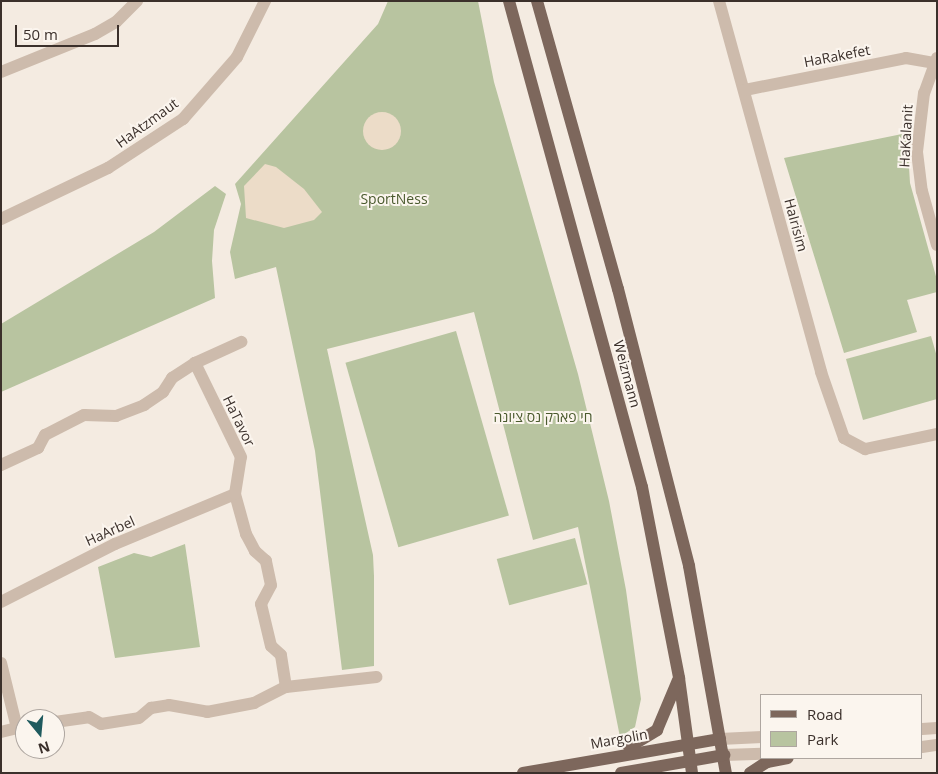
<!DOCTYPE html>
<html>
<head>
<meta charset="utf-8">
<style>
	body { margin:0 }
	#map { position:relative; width:938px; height:774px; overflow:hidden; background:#f4ebe1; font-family:"Open Sans",Heebo,sans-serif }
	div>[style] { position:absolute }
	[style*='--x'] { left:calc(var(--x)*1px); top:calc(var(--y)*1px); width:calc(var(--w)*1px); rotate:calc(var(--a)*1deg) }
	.green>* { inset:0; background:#b8c4a0; transform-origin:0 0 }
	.plaza>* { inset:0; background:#ecdcc8 }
	.round { border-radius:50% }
	.minor>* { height:12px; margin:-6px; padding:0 6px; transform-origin:6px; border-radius:6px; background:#cdbbac }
	.major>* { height:12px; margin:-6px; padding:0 6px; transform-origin:6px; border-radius:6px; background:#7d675c }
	span { translate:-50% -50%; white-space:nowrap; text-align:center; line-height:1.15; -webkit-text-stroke:4px #fbf5ee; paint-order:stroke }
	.street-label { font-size:14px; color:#3b302b }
	.park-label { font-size:14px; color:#4a5a2e }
	.frame { position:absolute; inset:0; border:2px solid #3b302b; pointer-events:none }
	.legend { position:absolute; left:760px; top:694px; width:162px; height:65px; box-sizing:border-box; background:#fbf5ee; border:1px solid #aea6a0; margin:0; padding:6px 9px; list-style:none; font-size:15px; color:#3b302b }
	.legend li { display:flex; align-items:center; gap:10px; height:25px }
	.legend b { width:25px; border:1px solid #aea6a0 }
	.north { position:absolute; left:15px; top:709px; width:50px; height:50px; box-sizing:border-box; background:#fbf5ee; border:1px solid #aea6a0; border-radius:50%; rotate:163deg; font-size:14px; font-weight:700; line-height:20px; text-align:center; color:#3b302b }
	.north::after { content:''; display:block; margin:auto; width:18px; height:22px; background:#1f5a5e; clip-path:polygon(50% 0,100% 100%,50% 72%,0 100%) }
	.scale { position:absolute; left:15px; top:25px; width:104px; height:22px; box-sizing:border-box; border:2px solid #3b302b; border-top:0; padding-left:6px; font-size:15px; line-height:18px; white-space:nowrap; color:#3b302b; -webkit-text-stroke:4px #fbf5ee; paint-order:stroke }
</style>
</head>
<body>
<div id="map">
	<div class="green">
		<div style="clip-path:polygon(388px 1px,478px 1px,494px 82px,578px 374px,609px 501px,626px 590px,641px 699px,635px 727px,620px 737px,578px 527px,533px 540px,474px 312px,327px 349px,373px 555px,374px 576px,374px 666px,342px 670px,315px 451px,276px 267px,235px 279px,230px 252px,241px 204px,235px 184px,378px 24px)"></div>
		<div style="clip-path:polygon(907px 133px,910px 183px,937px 280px,937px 292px,907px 300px,917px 332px,844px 353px,784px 158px)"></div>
		<div style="clip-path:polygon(215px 186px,226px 194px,214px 230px,212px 261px,215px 298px,1px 392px,1px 324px,154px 232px)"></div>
		<div style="left:456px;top:331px;width:192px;height:115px;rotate:74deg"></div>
		<div style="clip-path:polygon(931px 336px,937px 357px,937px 399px,863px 420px,846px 359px)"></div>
		<div style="left:575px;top:538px;width:48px;height:81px;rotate:75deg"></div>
		<div style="clip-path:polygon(185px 544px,200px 647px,115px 658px,98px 567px,134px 553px,151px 557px)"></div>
	</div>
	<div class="plaza">
		<div class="round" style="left:363px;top:112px;width:38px;height:38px"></div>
		<div style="clip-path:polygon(265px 164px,276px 167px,304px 189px,322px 212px,314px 220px,284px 228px,246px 218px,244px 186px)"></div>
	</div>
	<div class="minor">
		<div style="--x:719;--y:1;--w:385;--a:74.6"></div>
		<div style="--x:821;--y:372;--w:70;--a:70.8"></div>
		<div style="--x:844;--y:438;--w:24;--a:28"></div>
		<div style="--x:865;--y:449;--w:74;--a:-11.8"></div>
		<div style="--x:937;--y:58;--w:37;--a:110"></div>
		<div style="--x:924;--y:93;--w:59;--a:96.8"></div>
		<div style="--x:917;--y:152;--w:39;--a:83"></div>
		<div style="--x:922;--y:191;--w:56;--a:74.5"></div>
		<div style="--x:1;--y:72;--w:101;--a:-22"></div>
		<div style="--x:95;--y:34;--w:24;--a:-30"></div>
		<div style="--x:116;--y:22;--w:30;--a:-45"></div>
		<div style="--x:745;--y:90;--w:164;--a:-11.2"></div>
		<div style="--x:906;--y:58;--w:28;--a:10"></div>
		<div style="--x:1;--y:219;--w:119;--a:-25.5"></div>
		<div style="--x:108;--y:168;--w:90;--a:-33.2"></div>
		<div style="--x:183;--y:119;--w:82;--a:-48.9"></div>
		<div style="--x:237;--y:57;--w:63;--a:-63.4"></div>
		<div style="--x:1;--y:465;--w:41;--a:-24.7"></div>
		<div style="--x:38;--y:448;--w:15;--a:-62"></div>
		<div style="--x:45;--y:435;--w:44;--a:-27.1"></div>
		<div style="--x:84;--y:415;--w:32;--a:2"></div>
		<div style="--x:116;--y:416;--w:30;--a:-21"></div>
		<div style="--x:144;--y:405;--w:23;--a:-34"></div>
		<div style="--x:163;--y:392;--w:17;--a:-57"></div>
		<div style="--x:172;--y:378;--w:27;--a:-33"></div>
		<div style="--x:195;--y:363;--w:51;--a:-24.5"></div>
		<div style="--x:1;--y:602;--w:128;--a:-27"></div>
		<div style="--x:115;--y:544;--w:130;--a:-22.6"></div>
		<div style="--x:1;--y:663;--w:67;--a:76.2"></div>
		<div style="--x:17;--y:728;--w:8;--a:-7"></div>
		<div style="--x:286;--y:687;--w:91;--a:-6.3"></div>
		<div style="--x:55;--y:722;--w:34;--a:-8"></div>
		<div style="--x:89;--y:717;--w:14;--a:30"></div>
		<div style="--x:101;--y:724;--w:38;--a:-9"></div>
		<div style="--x:139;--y:718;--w:16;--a:-40"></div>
		<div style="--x:151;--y:708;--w:18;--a:-9"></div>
		<div style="--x:169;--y:705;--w:39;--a:10"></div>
		<div style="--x:207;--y:712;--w:48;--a:-10.8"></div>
		<div style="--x:254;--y:703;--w:36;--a:-27"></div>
		<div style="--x:286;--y:687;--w:32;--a:-99"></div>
		<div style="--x:281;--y:655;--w:13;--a:-138"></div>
		<div style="--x:271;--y:646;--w:43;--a:-103.4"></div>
		<div style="--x:261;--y:604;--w:21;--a:-62"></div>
		<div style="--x:271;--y:585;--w:25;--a:-102"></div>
		<div style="--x:266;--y:561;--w:15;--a:-138"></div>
		<div style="--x:255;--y:551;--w:19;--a:-118"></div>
		<div style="--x:246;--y:534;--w:41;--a:-105.4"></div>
		<div style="--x:235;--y:494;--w:37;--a:-81"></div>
		<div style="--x:241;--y:457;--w:105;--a:-116.1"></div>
		<div style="--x:922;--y:729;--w:15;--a:-4"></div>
		<div style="--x:1;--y:732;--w:16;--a:-14"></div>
		<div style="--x:720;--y:739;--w:42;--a:-2.7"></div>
		<div style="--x:922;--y:747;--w:15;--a:-8"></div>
		<div style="--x:724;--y:755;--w:38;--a:-2"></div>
	</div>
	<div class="major">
		<div style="--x:509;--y:1;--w:504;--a:74.7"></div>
		<div style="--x:642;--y:487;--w:195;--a:79"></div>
		<div style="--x:679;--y:678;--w:96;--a:82.2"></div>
		<div style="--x:537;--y:1;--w:299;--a:74.3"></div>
		<div style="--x:618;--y:289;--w:286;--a:75.6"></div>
		<div style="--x:689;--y:566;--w:210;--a:79.9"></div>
		<div style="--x:629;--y:747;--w:33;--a:-31"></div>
		<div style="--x:657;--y:730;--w:54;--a:-67.2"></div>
		<div style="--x:523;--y:773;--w:200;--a:-9.8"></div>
		<div style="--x:621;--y:773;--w:105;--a:-9.9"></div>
		<div style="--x:750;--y:773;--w:20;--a:-33"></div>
		<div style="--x:767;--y:762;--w:21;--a:-11"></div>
	</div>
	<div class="street-label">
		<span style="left:837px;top:56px;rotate:-11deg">HaRakefet</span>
		<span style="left:147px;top:123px;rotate:-36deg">HaAtzmaut</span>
		<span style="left:906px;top:136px;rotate:-87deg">HaKalanit</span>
		<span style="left:796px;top:225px;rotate:75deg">HaIrisim</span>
		<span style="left:627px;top:374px;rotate:75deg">Weizmann</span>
		<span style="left:239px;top:421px;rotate:64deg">HaTavor</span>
		<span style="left:110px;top:531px;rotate:-24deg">HaArbel</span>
		<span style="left:619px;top:739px;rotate:-10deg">Margolin</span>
	</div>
	<div class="park-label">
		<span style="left:394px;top:199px">SportNess</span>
		<span style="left:543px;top:417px">חי פארק נס ציונה</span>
	</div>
	<div class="frame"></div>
	<ul class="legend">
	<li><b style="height:6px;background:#7d675c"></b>Road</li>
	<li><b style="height:14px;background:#b8c4a0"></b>Park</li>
	</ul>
	<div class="north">N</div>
	<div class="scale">50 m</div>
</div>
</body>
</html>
